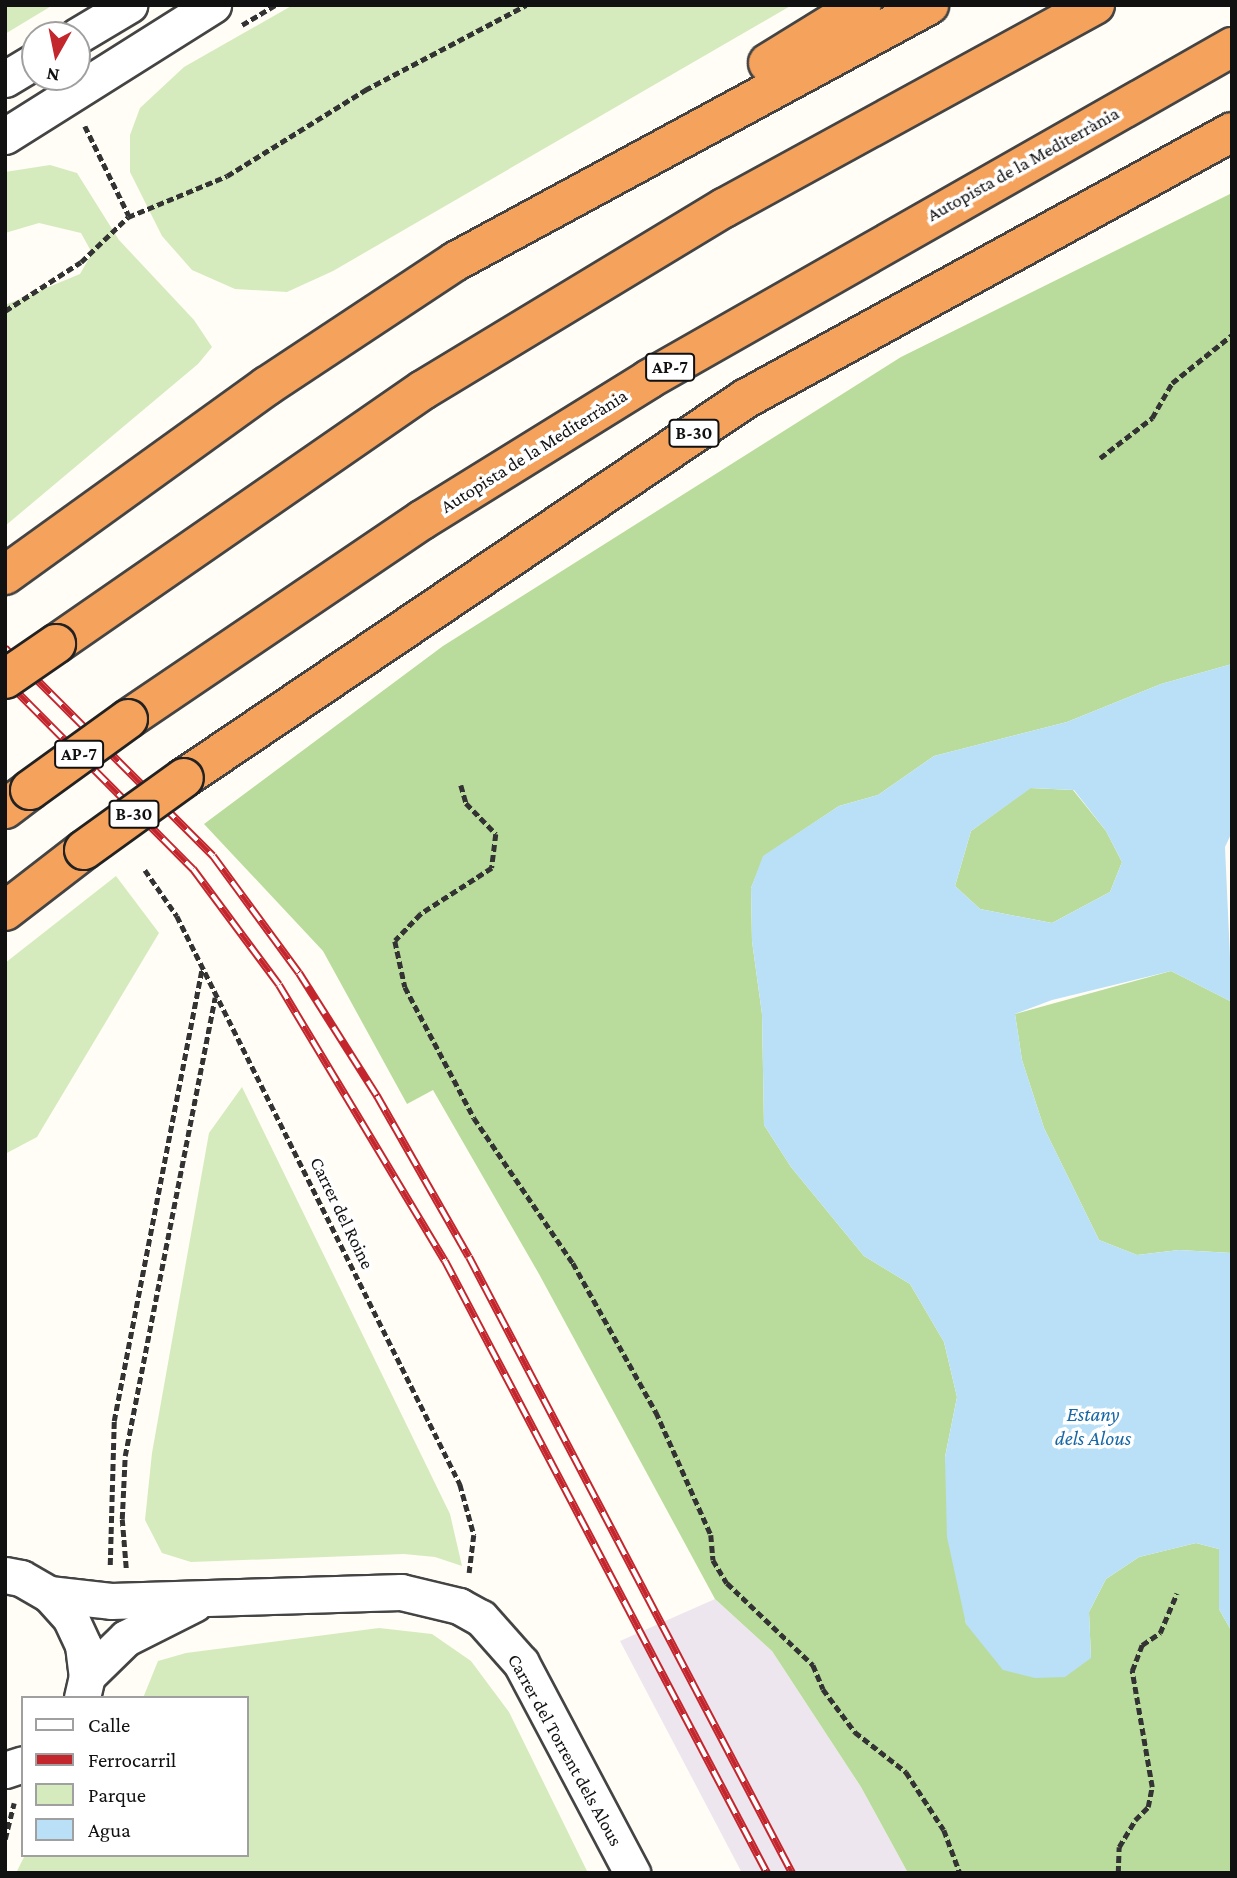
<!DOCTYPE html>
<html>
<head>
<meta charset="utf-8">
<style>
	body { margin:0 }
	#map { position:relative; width:1237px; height:1878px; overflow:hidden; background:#fffdf5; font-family:"Crimson Pro",serif }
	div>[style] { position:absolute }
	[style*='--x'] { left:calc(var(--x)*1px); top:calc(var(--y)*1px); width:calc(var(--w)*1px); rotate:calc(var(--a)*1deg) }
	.industrial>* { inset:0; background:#eee6ef }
	.green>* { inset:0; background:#d5ebbd }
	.forest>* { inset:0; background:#b9dc9c }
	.water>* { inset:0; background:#b9e0f7 }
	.path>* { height:4.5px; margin-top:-2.25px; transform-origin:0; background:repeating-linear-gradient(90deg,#333 0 7px,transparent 0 10.5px) }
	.roads { filter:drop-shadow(2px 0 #444) drop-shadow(-2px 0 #444) drop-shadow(0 2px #444) drop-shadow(0 -2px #444) }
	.minor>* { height:35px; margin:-17.5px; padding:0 17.5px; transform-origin:17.5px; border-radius:17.5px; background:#fff }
	.highway>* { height:38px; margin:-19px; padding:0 19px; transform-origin:19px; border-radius:19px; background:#f5a25d }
	.rail>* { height:8px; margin-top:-4px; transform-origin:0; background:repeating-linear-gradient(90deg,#fff 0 16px,#c4262e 0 32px); box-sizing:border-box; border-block:2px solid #c4262e }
	.bridges { filter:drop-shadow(2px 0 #222) drop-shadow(-2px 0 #222) drop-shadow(0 2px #222) drop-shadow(0 -2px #222) }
	.highway-bridge>* { height:38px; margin:-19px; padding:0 19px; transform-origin:19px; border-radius:19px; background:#f5a25d }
	span { translate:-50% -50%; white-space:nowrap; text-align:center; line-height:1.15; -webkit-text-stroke:7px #fff; paint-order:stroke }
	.shield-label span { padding:2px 5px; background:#fff; border:2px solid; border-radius:5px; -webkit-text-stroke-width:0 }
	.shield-label { font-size:18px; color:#111; font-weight:700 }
	.street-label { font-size:19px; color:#111 }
	.water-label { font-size:21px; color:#1768a6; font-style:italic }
	.frame { position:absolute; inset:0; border:7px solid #111; pointer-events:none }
	.legend { position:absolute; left:21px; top:1696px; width:228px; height:161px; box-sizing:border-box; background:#fff; border:2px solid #a0a0a0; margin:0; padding:9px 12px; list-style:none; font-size:21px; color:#111 }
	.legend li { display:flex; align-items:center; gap:14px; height:35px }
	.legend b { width:35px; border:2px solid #a0a0a0 }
	.north { position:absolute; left:21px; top:21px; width:70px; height:70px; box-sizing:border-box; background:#fff; border:2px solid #a0a0a0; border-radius:50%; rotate:189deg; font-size:19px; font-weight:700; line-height:28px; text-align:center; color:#111 }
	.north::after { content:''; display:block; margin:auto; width:24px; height:32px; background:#c4262e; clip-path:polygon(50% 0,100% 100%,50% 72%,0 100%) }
</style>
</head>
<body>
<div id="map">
	<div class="industrial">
		<div style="clip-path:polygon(715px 1599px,772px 1651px,861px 1787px,908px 1873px,742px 1873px,620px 1641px)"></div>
	</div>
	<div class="green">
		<div style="clip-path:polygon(5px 5px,53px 5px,5px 34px)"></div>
		<div style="clip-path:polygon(293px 5px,792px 5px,333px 271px,287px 292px,235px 289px,192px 270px,162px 236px,130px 172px,130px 135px,140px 108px,184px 67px)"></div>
		<div style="clip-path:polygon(50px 165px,77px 173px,119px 240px,194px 320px,212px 347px,198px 364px,5px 526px,5px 305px,80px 274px,92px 253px,81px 233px,39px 223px,5px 233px,5px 172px)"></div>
		<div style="clip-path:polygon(116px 876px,159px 933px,37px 1137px,5px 1154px,5px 963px)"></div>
		<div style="clip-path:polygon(242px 1087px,450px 1514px,462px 1566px,435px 1557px,404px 1554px,191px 1562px,162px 1553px,145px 1520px,152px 1453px,209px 1133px)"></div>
		<div style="clip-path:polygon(379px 1628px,432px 1634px,471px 1661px,509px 1712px,588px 1873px,16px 1873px,25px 1855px,247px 1855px,247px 1698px,143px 1698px,158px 1661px,186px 1653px)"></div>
	</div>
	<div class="forest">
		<div style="clip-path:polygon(1232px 193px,1232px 664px,1161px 684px,1067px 722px,934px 756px,878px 795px,839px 806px,764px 856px,751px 888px,752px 941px,762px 1014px,764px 1125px,791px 1167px,864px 1256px,910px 1284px,944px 1342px,957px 1397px,945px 1457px,966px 1624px,1091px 1658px,1089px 1612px,1106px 1579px,1139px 1557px,1196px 1543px,1219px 1549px,1219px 1609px,1232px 1632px,1232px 1873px,908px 1873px,861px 1787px,772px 1651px,715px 1599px,539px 1274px,433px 1090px,407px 1104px,323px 951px,204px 824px,443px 646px,901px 357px)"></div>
		<div style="clip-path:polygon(1030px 788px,1073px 790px,1106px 831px,1122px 862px,1110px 892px,1052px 923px,980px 909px,955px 886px,971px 831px)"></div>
		<div style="clip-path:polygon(1171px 971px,1232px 1002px,1232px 1253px,1179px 1250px,1137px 1255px,1099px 1240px,1044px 1128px,1022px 1060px,1015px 1014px)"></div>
	</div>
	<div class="water">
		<div style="clip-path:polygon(evenodd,1232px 664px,1232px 832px,1225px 847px,1232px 1002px,1171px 971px,1052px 1000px,1015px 1014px,1022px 1060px,1044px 1128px,1099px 1240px,1137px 1255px,1179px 1250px,1232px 1253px,1232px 1632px,1219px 1609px,1219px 1549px,1196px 1543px,1139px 1557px,1106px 1579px,1089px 1612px,1091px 1658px,1065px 1677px,1035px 1678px,1003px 1670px,966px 1624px,947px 1537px,945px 1457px,957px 1397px,944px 1342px,910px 1284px,864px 1256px,791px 1167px,764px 1125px,762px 1014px,752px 941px,751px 888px,763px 856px,839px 806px,878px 795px,934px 756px,1067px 722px,1161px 684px,1232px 664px,1031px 788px,1074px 790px,1106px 831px,1122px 862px,1110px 892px,1052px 923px,980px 909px,955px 886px,971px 831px,1031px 788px)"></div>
	</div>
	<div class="path">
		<div style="--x:242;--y:25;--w:39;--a:-31"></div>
		<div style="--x:85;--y:126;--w:100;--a:63.9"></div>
		<div style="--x:5;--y:311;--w:90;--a:-32.8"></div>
		<div style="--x:81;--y:262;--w:65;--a:-43.8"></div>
		<div style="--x:128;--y:217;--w:107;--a:-22.5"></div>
		<div style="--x:227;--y:176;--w:163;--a:-31.9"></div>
		<div style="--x:365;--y:90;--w:182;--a:-27.8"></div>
		<div style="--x:1100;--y:458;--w:66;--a:-37.6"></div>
		<div style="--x:1152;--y:418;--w:40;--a:-60.3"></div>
		<div style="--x:1172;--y:383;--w:77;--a:-38.7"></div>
		<div style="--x:461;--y:785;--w:19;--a:74"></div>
		<div style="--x:466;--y:803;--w:43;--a:45.9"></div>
		<div style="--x:496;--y:834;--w:34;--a:97"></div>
		<div style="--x:492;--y:868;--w:85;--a:147.1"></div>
		<div style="--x:421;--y:914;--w:37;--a:134"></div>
		<div style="--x:395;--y:941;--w:47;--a:77.7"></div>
		<div style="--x:405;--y:987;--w:148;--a:62.2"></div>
		<div style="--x:474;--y:1118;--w:176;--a:55.7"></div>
		<div style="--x:573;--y:1263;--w:171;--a:60.9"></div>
		<div style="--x:656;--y:1412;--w:135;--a:65.9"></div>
		<div style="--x:711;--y:1535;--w:25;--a:85"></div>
		<div style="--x:713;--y:1560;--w:27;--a:59"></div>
		<div style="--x:727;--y:1583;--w:119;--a:43.6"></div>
		<div style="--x:813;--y:1665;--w:26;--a:67"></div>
		<div style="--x:823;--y:1689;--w:54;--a:53.3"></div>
		<div style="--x:855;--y:1732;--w:65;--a:38.1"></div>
		<div style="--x:906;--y:1772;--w:69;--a:56.8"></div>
		<div style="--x:944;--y:1830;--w:46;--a:69.6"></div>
		<div style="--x:145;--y:870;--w:56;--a:55.2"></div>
		<div style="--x:177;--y:916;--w:635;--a:63.52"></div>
		<div style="--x:460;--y:1484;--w:53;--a:74.6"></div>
		<div style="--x:474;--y:1535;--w:38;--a:97"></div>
		<div style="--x:110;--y:1565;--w:144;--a:-88.4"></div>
		<div style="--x:114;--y:1421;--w:460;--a:-79"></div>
		<div style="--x:126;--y:1568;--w:49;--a:-94.7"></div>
		<div style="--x:122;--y:1519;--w:63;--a:-87.3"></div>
		<div style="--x:125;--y:1456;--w:467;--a:-78.9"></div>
		<div style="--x:5;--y:1839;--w:37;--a:-76"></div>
		<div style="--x:1118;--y:1873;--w:26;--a:-88"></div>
		<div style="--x:1119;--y:1847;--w:31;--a:-59"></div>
		<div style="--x:1135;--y:1820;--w:18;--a:-45"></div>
		<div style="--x:1148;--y:1807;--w:20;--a:-79"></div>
		<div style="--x:1152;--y:1787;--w:118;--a:-99.8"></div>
		<div style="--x:1132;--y:1671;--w:28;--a:-69"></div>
		<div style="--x:1142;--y:1645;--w:22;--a:-34"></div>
		<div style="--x:1160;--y:1633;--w:43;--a:-67"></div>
	</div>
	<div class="roads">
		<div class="minor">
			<div style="--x:77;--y:36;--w:61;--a:-30.8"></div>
			<div style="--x:5;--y:79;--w:35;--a:-31"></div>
			<div style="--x:5;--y:136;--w:246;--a:-32.2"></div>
			<div style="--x:5;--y:1575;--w:16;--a:11"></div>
			<div style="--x:21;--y:1578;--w:32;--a:30"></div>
			<div style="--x:49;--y:1594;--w:31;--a:48"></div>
			<div style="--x:70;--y:1617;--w:31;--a:65"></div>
			<div style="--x:83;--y:1645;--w:31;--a:83"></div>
			<div style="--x:87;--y:1676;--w:23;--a:103"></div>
			<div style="--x:49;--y:1594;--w:62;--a:6.4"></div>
			<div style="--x:111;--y:1601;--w:290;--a:-1.8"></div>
			<div style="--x:401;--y:1592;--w:60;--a:13.6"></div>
			<div style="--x:459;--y:1606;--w:25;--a:29"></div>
			<div style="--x:481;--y:1618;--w:60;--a:48.4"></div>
			<div style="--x:521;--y:1663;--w:238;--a:62.1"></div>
			<div style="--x:87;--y:1676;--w:54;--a:-44.3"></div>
			<div style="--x:126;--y:1638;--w:76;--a:-26.6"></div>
			<div style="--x:5;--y:1770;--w:19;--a:-18"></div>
		</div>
		<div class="highway">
			<div style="--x:768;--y:63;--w:110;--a:-31.7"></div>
			<div style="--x:5;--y:575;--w:323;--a:-35.8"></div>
			<div style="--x:267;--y:386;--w:227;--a:-33.5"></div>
			<div style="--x:456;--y:261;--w:538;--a:-28.42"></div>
			<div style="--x:56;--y:644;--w:446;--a:-34.7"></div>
			<div style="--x:423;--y:390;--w:352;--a:-31.2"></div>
			<div style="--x:724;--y:208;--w:423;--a:-28.7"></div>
			<div style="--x:128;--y:719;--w:355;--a:-34.1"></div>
			<div style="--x:422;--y:520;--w:267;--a:-31.8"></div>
			<div style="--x:649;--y:379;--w:671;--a:-29.66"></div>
			<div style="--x:184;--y:778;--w:677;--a:-34.04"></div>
			<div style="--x:745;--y:399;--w:555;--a:-28.73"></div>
			<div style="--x:5;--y:809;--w:31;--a:-37"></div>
			<div style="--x:5;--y:911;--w:100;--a:-37.7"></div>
		</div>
	</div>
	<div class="rail">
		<div style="--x:5;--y:648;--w:294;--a:45"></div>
		<div style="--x:213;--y:856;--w:145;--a:53.7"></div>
		<div style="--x:299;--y:973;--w:146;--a:57.6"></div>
		<div style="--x:377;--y:1096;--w:185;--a:60.3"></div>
		<div style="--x:469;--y:1257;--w:696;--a:62.33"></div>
		<div style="--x:5;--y:680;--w:267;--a:45.2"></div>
		<div style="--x:193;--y:869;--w:144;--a:53.4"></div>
		<div style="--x:279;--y:985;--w:322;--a:59"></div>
		<div style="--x:445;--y:1261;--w:692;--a:62.25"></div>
	</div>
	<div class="bridges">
		<div class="highway-bridge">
			<div style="--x:5;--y:679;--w:62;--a:-34.5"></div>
			<div style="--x:30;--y:790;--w:121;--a:-35.9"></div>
			<div style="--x:84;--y:850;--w:123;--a:-35.8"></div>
		</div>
	</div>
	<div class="shield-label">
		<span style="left:670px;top:367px">AP-7</span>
		<span style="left:694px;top:433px">B-30</span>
		<span style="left:79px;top:754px">AP-7</span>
		<span style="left:134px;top:814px">B-30</span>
	</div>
	<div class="street-label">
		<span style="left:1023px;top:164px;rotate:-29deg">Autopista de la Mediterrània</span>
		<span style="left:534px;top:451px;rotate:-32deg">Autopista de la Mediterrània</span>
		<span style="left:342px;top:1213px;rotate:64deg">Carrer del Roine</span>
		<span style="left:565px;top:1750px;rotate:61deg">Carrer del Torrent dels Alous</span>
	</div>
	<div class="water-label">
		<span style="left:1093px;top:1426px">Estany<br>dels Alous</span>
	</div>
	<div class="frame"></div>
	<ul class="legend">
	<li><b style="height:9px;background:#fff"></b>Calle</li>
	<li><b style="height:9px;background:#c4262e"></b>Ferrocarril</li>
	<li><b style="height:19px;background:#d5ebbd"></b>Parque</li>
	<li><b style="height:19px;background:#b9e0f7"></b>Agua</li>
	</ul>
	<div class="north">N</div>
</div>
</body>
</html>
